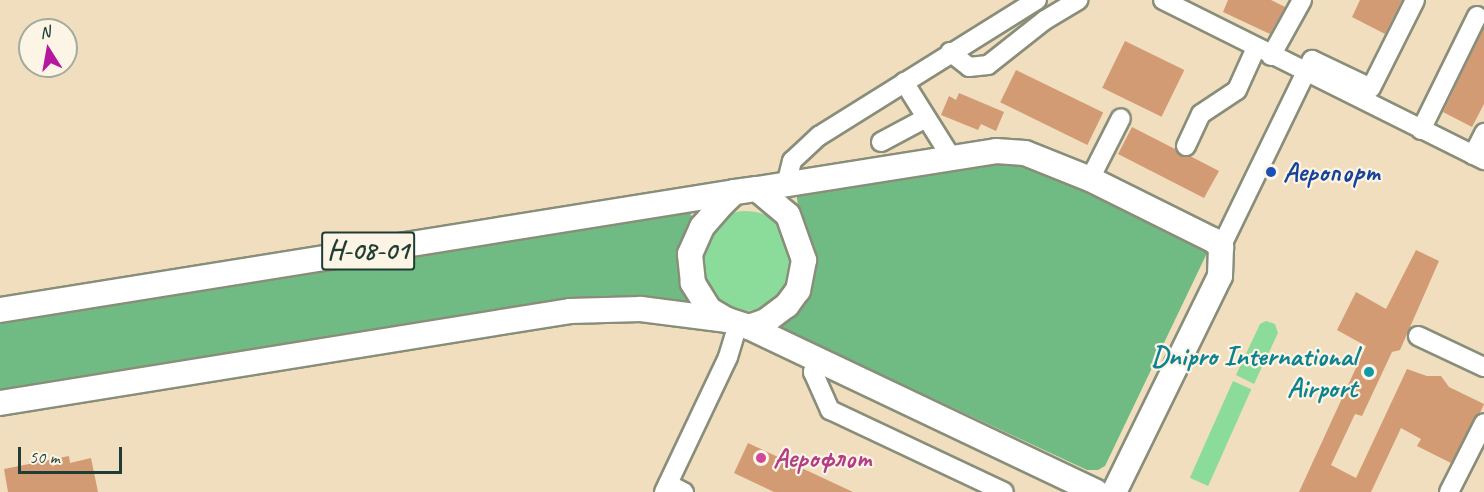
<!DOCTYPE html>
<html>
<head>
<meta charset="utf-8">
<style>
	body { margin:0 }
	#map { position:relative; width:1484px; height:492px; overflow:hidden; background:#f1debe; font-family:Caveat,sans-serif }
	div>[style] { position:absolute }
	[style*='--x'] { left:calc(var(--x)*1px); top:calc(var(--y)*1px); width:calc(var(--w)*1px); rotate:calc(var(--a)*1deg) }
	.green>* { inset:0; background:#8bdb9b; transform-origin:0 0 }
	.round { border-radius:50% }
	.forest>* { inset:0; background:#70bb83 }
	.building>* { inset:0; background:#d29b73; transform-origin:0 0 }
	.roads { filter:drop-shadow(2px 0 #888e79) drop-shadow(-2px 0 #888e79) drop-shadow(0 2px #888e79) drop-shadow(0 -2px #888e79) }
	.minor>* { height:18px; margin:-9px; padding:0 9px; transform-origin:9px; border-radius:9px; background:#fff }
	.major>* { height:24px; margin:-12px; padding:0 12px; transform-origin:12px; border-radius:12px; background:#fff }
	.dots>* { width:16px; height:16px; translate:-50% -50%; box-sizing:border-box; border:3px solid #fcf5e5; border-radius:50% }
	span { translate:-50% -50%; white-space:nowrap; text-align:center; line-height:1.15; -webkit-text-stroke:4.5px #fcf5e5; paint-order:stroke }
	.shield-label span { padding:2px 4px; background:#fcf5e5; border:2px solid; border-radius:4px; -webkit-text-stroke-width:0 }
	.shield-label { font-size:27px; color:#1f3d34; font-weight:700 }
	.transit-label { font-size:28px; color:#164399; font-weight:700 }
	.left { translate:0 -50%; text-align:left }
	.culture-label { font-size:28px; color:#0d838f; font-weight:700 }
	.right { translate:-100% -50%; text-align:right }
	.hotel-label { font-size:28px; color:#b23c85; font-weight:700 }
	.north { position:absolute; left:18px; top:18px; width:60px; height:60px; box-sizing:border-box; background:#fcf5e5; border:2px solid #a4ab9e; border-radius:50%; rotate:349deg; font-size:16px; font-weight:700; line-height:24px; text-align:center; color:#1f3d34 }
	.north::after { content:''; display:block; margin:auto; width:21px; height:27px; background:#b5179e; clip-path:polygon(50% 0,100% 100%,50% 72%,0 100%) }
	.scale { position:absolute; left:18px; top:447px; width:104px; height:27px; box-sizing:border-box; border:3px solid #1f3d34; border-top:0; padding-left:8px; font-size:18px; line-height:21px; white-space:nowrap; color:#1f3d34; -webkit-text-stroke:4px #fcf5e5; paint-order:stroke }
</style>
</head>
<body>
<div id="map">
	<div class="green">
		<div class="round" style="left:696px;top:211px;width:100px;height:100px"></div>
		<div style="clip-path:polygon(1266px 321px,1275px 324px,1278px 333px,1254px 384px,1236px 375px,1260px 324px)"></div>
		<div style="left:1233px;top:381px;width:20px;height:106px;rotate:24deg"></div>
	</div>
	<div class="forest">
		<div style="clip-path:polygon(1029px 157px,1208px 251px,1105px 466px,1098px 470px,1087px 470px,777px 326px,788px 311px,800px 219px,796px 192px)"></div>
		<div style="clip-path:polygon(686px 208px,694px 219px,696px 305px,629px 297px,537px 303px,0 392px,0 319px)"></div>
	</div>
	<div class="building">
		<div style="clip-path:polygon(1228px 0,1271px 0,1285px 7px,1270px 34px,1223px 12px)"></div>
		<div style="clip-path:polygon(1360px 0,1402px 0,1385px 34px,1352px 17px)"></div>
		<div style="clip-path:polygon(1484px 27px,1484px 104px,1472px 127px,1443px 112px)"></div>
		<div style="left:1125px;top:41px;width:66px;height:52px;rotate:26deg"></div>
		<div style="left:1016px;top:70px;width:97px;height:36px;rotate:26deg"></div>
		<div style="clip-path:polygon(959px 93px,1004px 112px,996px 131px,981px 124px,978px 130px,941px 115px,949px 96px,956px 100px)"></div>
		<div style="clip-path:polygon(1132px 127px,1175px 149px,1181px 156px,1190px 156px,1219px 171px,1204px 198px,1118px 154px)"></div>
		<div style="clip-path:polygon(1416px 250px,1439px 261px,1400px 350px,1392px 352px,1362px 416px,1355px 414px,1331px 465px,1356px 478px,1407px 369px,1427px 376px,1441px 376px,1449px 387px,1484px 404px,1480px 413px,1451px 463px,1417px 446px,1421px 439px,1401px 428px,1371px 492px,1299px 492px,1366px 346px,1337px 330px,1356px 292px,1386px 309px)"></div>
		<div style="clip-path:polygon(748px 443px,853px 492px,774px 492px,734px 473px)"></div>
		<div style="clip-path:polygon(69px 456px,70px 463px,91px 458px,98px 492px,8px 492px,4px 469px)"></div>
	</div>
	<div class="roads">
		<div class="minor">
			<div style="--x:1163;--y:0;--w:359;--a:26.5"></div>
			<div style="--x:950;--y:52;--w:24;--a:38"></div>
			<div style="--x:969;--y:67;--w:19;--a:-6"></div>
			<div style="--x:988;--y:65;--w:73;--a:-38.3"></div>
			<div style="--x:1045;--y:20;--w:39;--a:-31"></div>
			<div style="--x:1271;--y:56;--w:64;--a:-61"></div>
			<div style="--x:904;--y:82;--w:89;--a:57.9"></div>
			<div style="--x:1421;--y:130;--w:127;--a:-63.8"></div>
			<div style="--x:881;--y:142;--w:51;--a:-28.1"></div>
			<div style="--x:1186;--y:146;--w:35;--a:-65"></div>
			<div style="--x:1201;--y:114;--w:43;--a:-33.7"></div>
			<div style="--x:1237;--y:90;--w:46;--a:-65.7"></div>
			<div style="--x:1473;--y:155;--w:25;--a:-63"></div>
			<div style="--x:1090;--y:179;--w:68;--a:-63.1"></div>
			<div style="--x:786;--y:185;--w:25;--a:-76"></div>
			<div style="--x:792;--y:161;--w:37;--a:-43"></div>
			<div style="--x:819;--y:136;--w:257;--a:-32"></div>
			<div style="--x:1221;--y:247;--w:208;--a:-64.1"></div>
			<div style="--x:1312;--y:60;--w:65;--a:25.4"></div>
			<div style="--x:1371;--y:88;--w:98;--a:-63.4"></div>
			<div style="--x:1418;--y:336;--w:73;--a:25.2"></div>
			<div style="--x:818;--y:358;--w:15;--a:110"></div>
			<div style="--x:813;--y:372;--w:42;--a:65.9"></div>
			<div style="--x:830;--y:410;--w:192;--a:25.2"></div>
			<div style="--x:668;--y:484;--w:18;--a:27"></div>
			<div style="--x:664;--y:492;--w:149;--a:-64.6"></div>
			<div style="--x:728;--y:357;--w:34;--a:-73"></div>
			<div style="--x:1449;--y:492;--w:77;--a:-63.1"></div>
		</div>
		<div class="major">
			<div style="--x:757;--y:189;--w:242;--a:-9"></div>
			<div style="--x:996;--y:151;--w:29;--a:4"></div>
			<div style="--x:1025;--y:153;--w:70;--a:21.8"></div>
			<div style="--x:1090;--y:179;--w:137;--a:26.4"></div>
			<div style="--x:1213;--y:240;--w:11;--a:41"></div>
			<div style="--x:1221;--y:247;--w:29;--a:92"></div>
			<div style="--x:1220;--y:276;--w:241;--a:116.1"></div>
			<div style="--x:757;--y:189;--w:40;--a:40"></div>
			<div style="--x:788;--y:215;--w:48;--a:70.4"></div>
			<div style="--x:804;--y:260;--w:31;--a:101"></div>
			<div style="--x:798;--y:290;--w:19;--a:126"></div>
			<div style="--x:787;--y:305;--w:26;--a:143"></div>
			<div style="--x:766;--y:321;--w:18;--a:161"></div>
			<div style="--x:749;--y:327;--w:23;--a:-162"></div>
			<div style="--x:727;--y:320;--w:21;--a:-149"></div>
			<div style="--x:709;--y:309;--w:31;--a:-122"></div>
			<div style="--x:693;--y:283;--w:29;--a:-96"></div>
			<div style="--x:690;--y:254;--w:30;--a:-66"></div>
			<div style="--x:702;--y:227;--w:32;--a:-49"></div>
			<div style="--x:723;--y:203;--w:16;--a:-43"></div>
			<div style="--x:735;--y:192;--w:22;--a:-8"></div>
			<div style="--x:0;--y:310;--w:744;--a:-9.12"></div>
			<div style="--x:749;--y:327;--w:384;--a:25.4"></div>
			<div style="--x:0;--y:403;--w:577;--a:-9.17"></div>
			<div style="--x:570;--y:311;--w:71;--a:-1.6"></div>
			<div style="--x:641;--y:309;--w:87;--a:7.3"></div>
		</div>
	</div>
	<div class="dots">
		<div style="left:1271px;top:172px;background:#1a4fb4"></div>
		<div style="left:1369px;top:372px;background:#0f9aa8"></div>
		<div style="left:761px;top:458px;background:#d1479c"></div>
	</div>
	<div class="shield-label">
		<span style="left:368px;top:251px">Н-08-01</span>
	</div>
	<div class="transit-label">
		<span class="left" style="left:1283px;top:172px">Аеропорт</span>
	</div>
	<div class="culture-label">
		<span class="right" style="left:1357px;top:372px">Dnipro International<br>Airport</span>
	</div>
	<div class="hotel-label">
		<span class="left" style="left:773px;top:458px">Аерофлот</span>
	</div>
	<div class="north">N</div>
	<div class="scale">50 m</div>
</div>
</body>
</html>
